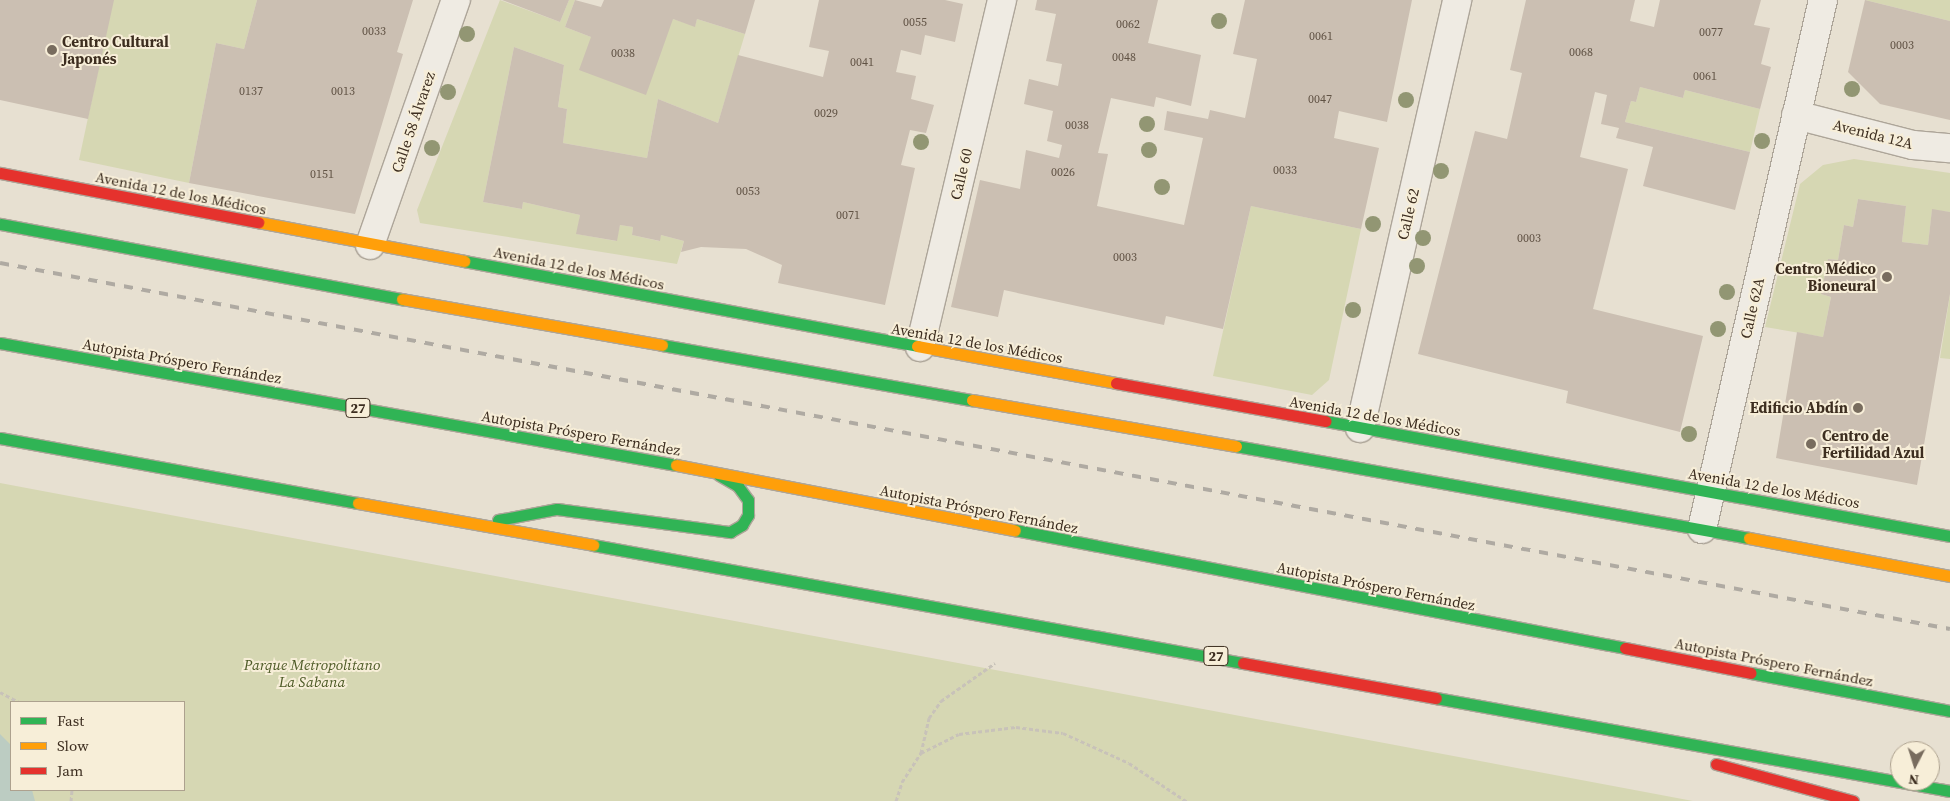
<!DOCTYPE html>
<html>
<head>
<meta charset="utf-8">
<style>
	body { margin:0 }
	#map { position:relative; width:1950px; height:801px; overflow:hidden; background:#e7e0d1; font-family:"Source Serif 4",serif }
	div>[style] { position:absolute }
	[style*='--x'] { left:calc(var(--x)*1px); top:calc(var(--y)*1px); width:calc(var(--w)*1px); rotate:calc(var(--a)*1deg) }
	.green>* { inset:0; background:#d6d7b3 }
	.water>* { inset:0; background:#bcccc2 }
	.building>* { inset:0; background:#cbbfb2 }
	.path>* { height:3px; margin-top:-1.5px; transform-origin:0; background:repeating-linear-gradient(90deg,#c8c2b9 0 4px,transparent 0 6.5px) }
	.roads { filter:drop-shadow(1px 0 #ada599) drop-shadow(-1px 0 #ada599) drop-shadow(0 1px #ada599) drop-shadow(0 -1px #ada599) }
	.street>* { height:28px; margin:-14px; padding:0 14px; transform-origin:14px; border-radius:14px; background:#efebe3 }
	.fast>* { height:11px; margin:-5.5px; padding:0 5.5px; transform-origin:5.5px; border-radius:5.5px; background:#30b455 }
	.slow>* { height:11px; margin:-5.5px; padding:0 5.5px; transform-origin:5.5px; border-radius:5.5px; background:#ff9f0a }
	.jam>* { height:11px; margin:-5.5px; padding:0 5.5px; transform-origin:5.5px; border-radius:5.5px; background:#e5322d }
	.rail>* { height:4px; margin-top:-2px; transform-origin:0; background:repeating-linear-gradient(90deg,#afaaa2 0 9px,transparent 0 18px) }
	.trees>* { width:16px; height:16px; margin:-8px; border-radius:50%; background:#929673 }
	.dots>* { width:14px; height:14px; translate:-50% -50%; box-sizing:border-box; border:2px solid #f7eed8; border-radius:50% }
	span { translate:-50% -50%; white-space:nowrap; text-align:center; line-height:1.15; -webkit-text-stroke:4px #f7eed8; paint-order:stroke }
	.number-label { font-size:12px; color:#605244 }
	.number-label span { -webkit-text-stroke-width:0 }
	.shield-label span { padding:1px 4px; background:#f7eed8; border:1px solid; border-radius:4px; -webkit-text-stroke-width:0 }
	.shield-label { font-size:14px; color:#3d2e20; font-weight:700 }
	.poi-label { font-size:15px; color:#3d2e20; font-weight:700 }
	.left { translate:0 -50%; text-align:left }
	.right { translate:-100% -50%; text-align:right }
	.street-label { font-size:15px; color:#3d2e20 }
	.park-label { font-size:15px; color:#4d5a26; font-style:italic }
	.legend { position:absolute; left:10px; top:701px; width:175px; height:90px; box-sizing:border-box; background:#f7eed8; border:1px solid #ada18e; margin:0; padding:6px 9px; list-style:none; font-size:15px; color:#3d2e20 }
	.legend li { display:flex; align-items:center; gap:10px; height:25px }
	.legend b { width:25px; border:1px solid #ada18e }
	.north { position:absolute; left:1890px; top:741px; width:50px; height:50px; box-sizing:border-box; background:#f7eed8; border:1px solid #ada18e; border-radius:50%; rotate:185deg; font-size:14px; font-weight:700; line-height:20px; text-align:center; color:#3d2e20 }
	.north::after { content:''; display:block; margin:auto; width:18px; height:22px; background:#786c5e; clip-path:polygon(50% 0,100% 100%,50% 72%,0 100%) }
</style>
</head>
<body>
<div id="map">
	<div class="green">
		<div style="clip-path:polygon(113px 0,257px 0,244px 49px,216px 43px,189px 183px,79px 160px)"></div>
		<div style="clip-path:polygon(500px 0,560px 22px,569px 0,575px 0,565px 27px,591px 37px,673px 19px,695px 26px,697px 19px,745px 34px,718px 123px,658px 99px,647px 158px,563px 143px,567px 109px,558px 107px,564px 65px,514px 47px,483px 202px,522px 209px,523px 202px,580px 215px,577px 234px,616px 241px,620px 225px,633px 227px,632px 235px,659px 241px,661px 235px,684px 241px,677px 264px,420px 223px,417px 210px)"></div>
		<div style="clip-path:polygon(1865px 0,1950px 0,1950px 21px)"></div>
		<div style="clip-path:polygon(1640px 87px,1683px 98px,1685px 90px,1760px 109px,1750px 152px,1625px 122px,1631px 101px,1636px 102px)"></div>
		<div style="clip-path:polygon(1854px 159px,1950px 173px,1950px 212px,1932px 210px,1928px 245px,1902px 242px,1906px 206px,1858px 199px,1853px 227px,1844px 225px,1838px 260px,1828px 259px,1821px 294px,1831px 297px,1823px 337px,1765px 327px,1800px 184px,1823px 165px)"></div>
		<div style="clip-path:polygon(1251px 206px,1361px 229px,1329px 380px,1312px 395px,1213px 376px)"></div>
		<div style="clip-path:polygon(1950px 294px,1950px 359px,1940px 358px)"></div>
		<div style="clip-path:polygon(evenodd,0 483px,1693px 801px,0 801px,0 483px,11px 702px,184px 702px,184px 790px,11px 790px,11px 702px)"></div>
	</div>
	<div class="water">
		<div style="clip-path:polygon(0 734px,11px 745px,11px 790px,32px 790px,35px 801px,0 801px)"></div>
	</div>
	<div class="building">
		<div style="clip-path:polygon(0 0,114px 0,88px 119px,0 100px)"></div>
		<div style="clip-path:polygon(257px 0,413px 0,397px 52px,403px 54px,355px 214px,189px 183px,216px 43px,244px 49px)"></div>
		<div style="clip-path:polygon(502px 0,569px 0,560px 22px)"></div>
		<div style="clip-path:polygon(575px 0,601px 7px,604px 0,755px 0,745px 34px,697px 19px,695px 27px,673px 19px,646px 95px,579px 70px,591px 37px,565px 27px)"></div>
		<div style="clip-path:polygon(819px 0,945px 0,963px 4px,955px 42px,925px 35px,921px 55px,901px 50px,896px 72px,916px 76px,911px 99px,934px 105px,926px 133px,910px 130px,901px 165px,915px 168px,885px 305px,778px 283px,782px 265px,746px 249px,701px 247px,681px 252px,684px 241px,661px 235px,660px 241px,632px 235px,633px 227px,620px 225px,617px 241px,576px 234px,580px 215px,523px 202px,522px 209px,483px 202px,514px 47px,564px 65px,558px 107px,567px 109px,563px 143px,647px 158px,658px 99px,718px 123px,738px 55px,823px 77px,829px 51px,809px 47px)"></div>
		<div style="clip-path:polygon(1037px 0,1158px 0,1148px 43px,1201px 55px,1191px 106px,1156px 97px,1154px 107px,1111px 98px,1098px 153px,1108px 154px,1097px 206px,1184px 225px,1203px 138px,1164px 130px,1167px 111px,1208px 119px,1210px 110px,1245px 118px,1257px 59px,1233px 54px,1245px 0,1412px 0,1387px 122px,1339px 111px,1334px 138px,1379px 148px,1361px 229px,1251px 206px,1223px 329px,1166px 316px,1164px 325px,1004px 290px,998px 317px,951px 307px,980px 180px,1020px 189px,1026px 150px,1059px 158px,1062px 145px,1047px 141px,1053px 111px,1024px 104px,1029px 79px,1058px 86px,1062px 64px,1046px 61px,1056px 14px,1035px 10px)"></div>
		<div style="clip-path:polygon(1526px 0,1635px 0,1630px 21px,1654px 27px,1660px 0,1761px 0,1754px 25px,1770px 28px,1761px 64px,1771px 67px,1760px 109px,1685px 90px,1683px 98px,1640px 87px,1636px 102px,1631px 101px,1625px 122px,1750px 152px,1735px 210px,1643px 186px,1653px 147px,1616px 138px,1619px 128px,1601px 124px,1607px 95px,1595px 92px,1580px 157px,1628px 169px,1593px 309px,1703px 336px,1680px 432px,1566px 403px,1568px 391px,1418px 354px,1475px 131px,1507px 139px,1522px 73px,1510px 70px)"></div>
		<div style="clip-path:polygon(1865px 0,1950px 21px,1950px 120px,1880px 104px,1848px 72px)"></div>
		<div style="clip-path:polygon(1858px 199px,1906px 206px,1902px 242px,1928px 245px,1932px 209px,1950px 212px,1950px 294px,1917px 485px,1776px 458px,1797px 332px,1823px 337px,1831px 297px,1821px 294px,1828px 259px,1838px 260px,1844px 225px,1853px 227px)"></div>
	</div>
	<div class="path">
		<div style="--x:0;--y:692;--w:21;--a:28"></div>
		<div style="--x:921;--y:753;--w:36;--a:-77"></div>
		<div style="--x:929;--y:718;--w:21;--a:-55"></div>
		<div style="--x:941;--y:701;--w:66;--a:-35.1"></div>
		<div style="--x:71;--y:801;--w:11;--a:-85"></div>
		<div style="--x:896;--y:801;--w:20;--a:-72"></div>
		<div style="--x:902;--y:782;--w:35;--a:-57"></div>
		<div style="--x:921;--y:753;--w:42;--a:-26.6"></div>
		<div style="--x:959;--y:734;--w:57;--a:-7"></div>
		<div style="--x:1016;--y:727;--w:47;--a:7.3"></div>
		<div style="--x:1063;--y:733;--w:72;--a:24.4"></div>
		<div style="--x:1129;--y:763;--w:69;--a:33.7"></div>
	</div>
	<div class="roads">
		<div class="street">
			<div style="--x:1796;--y:115;--w:121;--a:14.4"></div>
			<div style="--x:1913;--y:145;--w:37;--a:5"></div>
			<div style="--x:370;--y:245;--w:260;--a:-70.7"></div>
			<div style="--x:920;--y:347;--w:357;--a:-76.7"></div>
			<div style="--x:1360;--y:428;--w:439;--a:-77.2"></div>
			<div style="--x:1702;--y:529;--w:543;--a:-77.12"></div>
		</div>
		<div class="fast">
			<div style="--x:0;--y:224;--w:409;--a:10.6"></div>
			<div style="--x:464;--y:261;--w:461;--a:10.6"></div>
			<div style="--x:0;--y:343;--w:687;--a:10.23"></div>
			<div style="--x:662;--y:345;--w:315;--a:10.1"></div>
			<div style="--x:1326;--y:421;--w:635;--a:10.44"></div>
			<div style="--x:0;--y:438;--w:364;--a:10.3"></div>
			<div style="--x:1236;--y:446;--w:521;--a:10.17"></div>
			<div style="--x:498;--y:520;--w:60;--a:-10.6"></div>
			<div style="--x:557;--y:509;--w:175;--a:7.6"></div>
			<div style="--x:730;--y:532;--w:14;--a:-30"></div>
			<div style="--x:742;--y:525;--w:12;--a:-59"></div>
			<div style="--x:748;--y:515;--w:15;--a:-90"></div>
			<div style="--x:748;--y:500;--w:17;--a:-126"></div>
			<div style="--x:738;--y:486;--w:22;--a:-150"></div>
			<div style="--x:1015;--y:530;--w:621;--a:10.95"></div>
			<div style="--x:593;--y:545;--w:661;--a:10.29"></div>
			<div style="--x:1751;--y:673;--w:203;--a:10.8"></div>
			<div style="--x:1436;--y:698;--w:522;--a:10.26"></div>
		</div>
		<div class="slow">
			<div style="--x:258;--y:222;--w:210;--a:10.7"></div>
			<div style="--x:402;--y:299;--w:264;--a:10"></div>
			<div style="--x:917;--y:346;--w:202;--a:10.5"></div>
			<div style="--x:972;--y:400;--w:268;--a:9.9"></div>
			<div style="--x:676;--y:465;--w:345;--a:10.9"></div>
			<div style="--x:358;--y:503;--w:239;--a:10.1"></div>
			<div style="--x:1749;--y:538;--w:205;--a:10.7"></div>
		</div>
		<div class="jam">
			<div style="--x:0;--y:173;--w:263;--a:10.8"></div>
			<div style="--x:1116;--y:383;--w:213;--a:10.3"></div>
			<div style="--x:1625;--y:648;--w:128;--a:11.2"></div>
			<div style="--x:1243;--y:663;--w:196;--a:10.3"></div>
			<div style="--x:1716;--y:764;--w:142;--a:15.1"></div>
		</div>
	</div>
	<div class="rail">
		<div style="--x:0;--y:263;--w:1984;--a:10.63"></div>
	</div>
	<div class="trees">
		<div style="left:1219px;top:21px"></div>
		<div style="left:467px;top:34px"></div>
		<div style="left:1852px;top:89px"></div>
		<div style="left:448px;top:92px"></div>
		<div style="left:1406px;top:100px"></div>
		<div style="left:1147px;top:124px"></div>
		<div style="left:1762px;top:141px"></div>
		<div style="left:921px;top:142px"></div>
		<div style="left:432px;top:148px"></div>
		<div style="left:1149px;top:150px"></div>
		<div style="left:1441px;top:171px"></div>
		<div style="left:1162px;top:187px"></div>
		<div style="left:1373px;top:224px"></div>
		<div style="left:1423px;top:238px"></div>
		<div style="left:1417px;top:266px"></div>
		<div style="left:1727px;top:292px"></div>
		<div style="left:1353px;top:310px"></div>
		<div style="left:1718px;top:329px"></div>
		<div style="left:1689px;top:434px"></div>
	</div>
	<div class="dots">
		<div style="left:52px;top:50px;background:#786c5e"></div>
		<div style="left:1887px;top:277px;background:#786c5e"></div>
		<div style="left:1858px;top:408px;background:#786c5e"></div>
		<div style="left:1811px;top:444px;background:#786c5e"></div>
	</div>
	<div class="number-label">
		<span style="left:915px;top:23px">0055</span>
		<span style="left:1128px;top:25px">0062</span>
		<span style="left:374px;top:32px">0033</span>
		<span style="left:1711px;top:33px">0077</span>
		<span style="left:1321px;top:37px">0061</span>
		<span style="left:1902px;top:46px">0003</span>
		<span style="left:1581px;top:53px">0068</span>
		<span style="left:623px;top:54px">0038</span>
		<span style="left:1124px;top:58px">0048</span>
		<span style="left:862px;top:63px">0041</span>
		<span style="left:1705px;top:77px">0061</span>
		<span style="left:251px;top:92px">0137</span>
		<span style="left:343px;top:92px">0013</span>
		<span style="left:1320px;top:100px">0047</span>
		<span style="left:826px;top:114px">0029</span>
		<span style="left:1077px;top:126px">0038</span>
		<span style="left:1285px;top:171px">0033</span>
		<span style="left:1063px;top:173px">0026</span>
		<span style="left:322px;top:175px">0151</span>
		<span style="left:748px;top:192px">0053</span>
		<span style="left:848px;top:216px">0071</span>
		<span style="left:1529px;top:239px">0003</span>
		<span style="left:1125px;top:258px">0003</span>
	</div>
	<div class="shield-label">
		<span style="left:358px;top:408px">27</span>
		<span style="left:1216px;top:656px">27</span>
	</div>
	<div class="poi-label">
		<span class="left" style="left:62px;top:50px">Centro Cultural<br>Japonés</span>
		<span class="right" style="left:1876px;top:277px">Centro Médico<br>Bioneural</span>
		<span class="right" style="left:1848px;top:408px">Edificio Abdín</span>
		<span class="left" style="left:1822px;top:444px">Centro de<br>Fertilidad Azul</span>
	</div>
	<div class="street-label">
		<span style="left:413px;top:122px;rotate:-71deg">Calle 58 Álvarez</span>
		<span style="left:1873px;top:134px;rotate:14deg">Avenida 12A</span>
		<span style="left:961px;top:174px;rotate:-77deg">Calle 60</span>
		<span style="left:181px;top:193px;rotate:11deg">Avenida 12 de los Médicos</span>
		<span style="left:1408px;top:214px;rotate:-77deg">Calle 62</span>
		<span style="left:579px;top:268px;rotate:11deg">Avenida 12 de los Médicos</span>
		<span style="left:1752px;top:308px;rotate:-77deg">Calle 62A</span>
		<span style="left:977px;top:343px;rotate:10deg">Avenida 12 de los Médicos</span>
		<span style="left:182px;top:361px;rotate:10deg">Autopista Próspero Fernández</span>
		<span style="left:1375px;top:416px;rotate:10deg">Avenida 12 de los Médicos</span>
		<span style="left:581px;top:433px;rotate:10deg">Autopista Próspero Fernández</span>
		<span style="left:1774px;top:488px;rotate:10deg">Avenida 12 de los Médicos</span>
		<span style="left:979px;top:509px;rotate:11deg">Autopista Próspero Fernández</span>
		<span style="left:1376px;top:586px;rotate:11deg">Autopista Próspero Fernández</span>
		<span style="left:1774px;top:662px;rotate:11deg">Autopista Próspero Fernández</span>
	</div>
	<div class="park-label">
		<span style="left:312px;top:673px">Parque Metropolitano<br>La Sabana</span>
	</div>
	<ul class="legend">
	<li><b style="height:6px;background:#30b455"></b>Fast</li>
	<li><b style="height:6px;background:#ff9f0a"></b>Slow</li>
	<li><b style="height:6px;background:#e5322d"></b>Jam</li>
	</ul>
	<div class="north">N</div>
</div>
</body>
</html>
